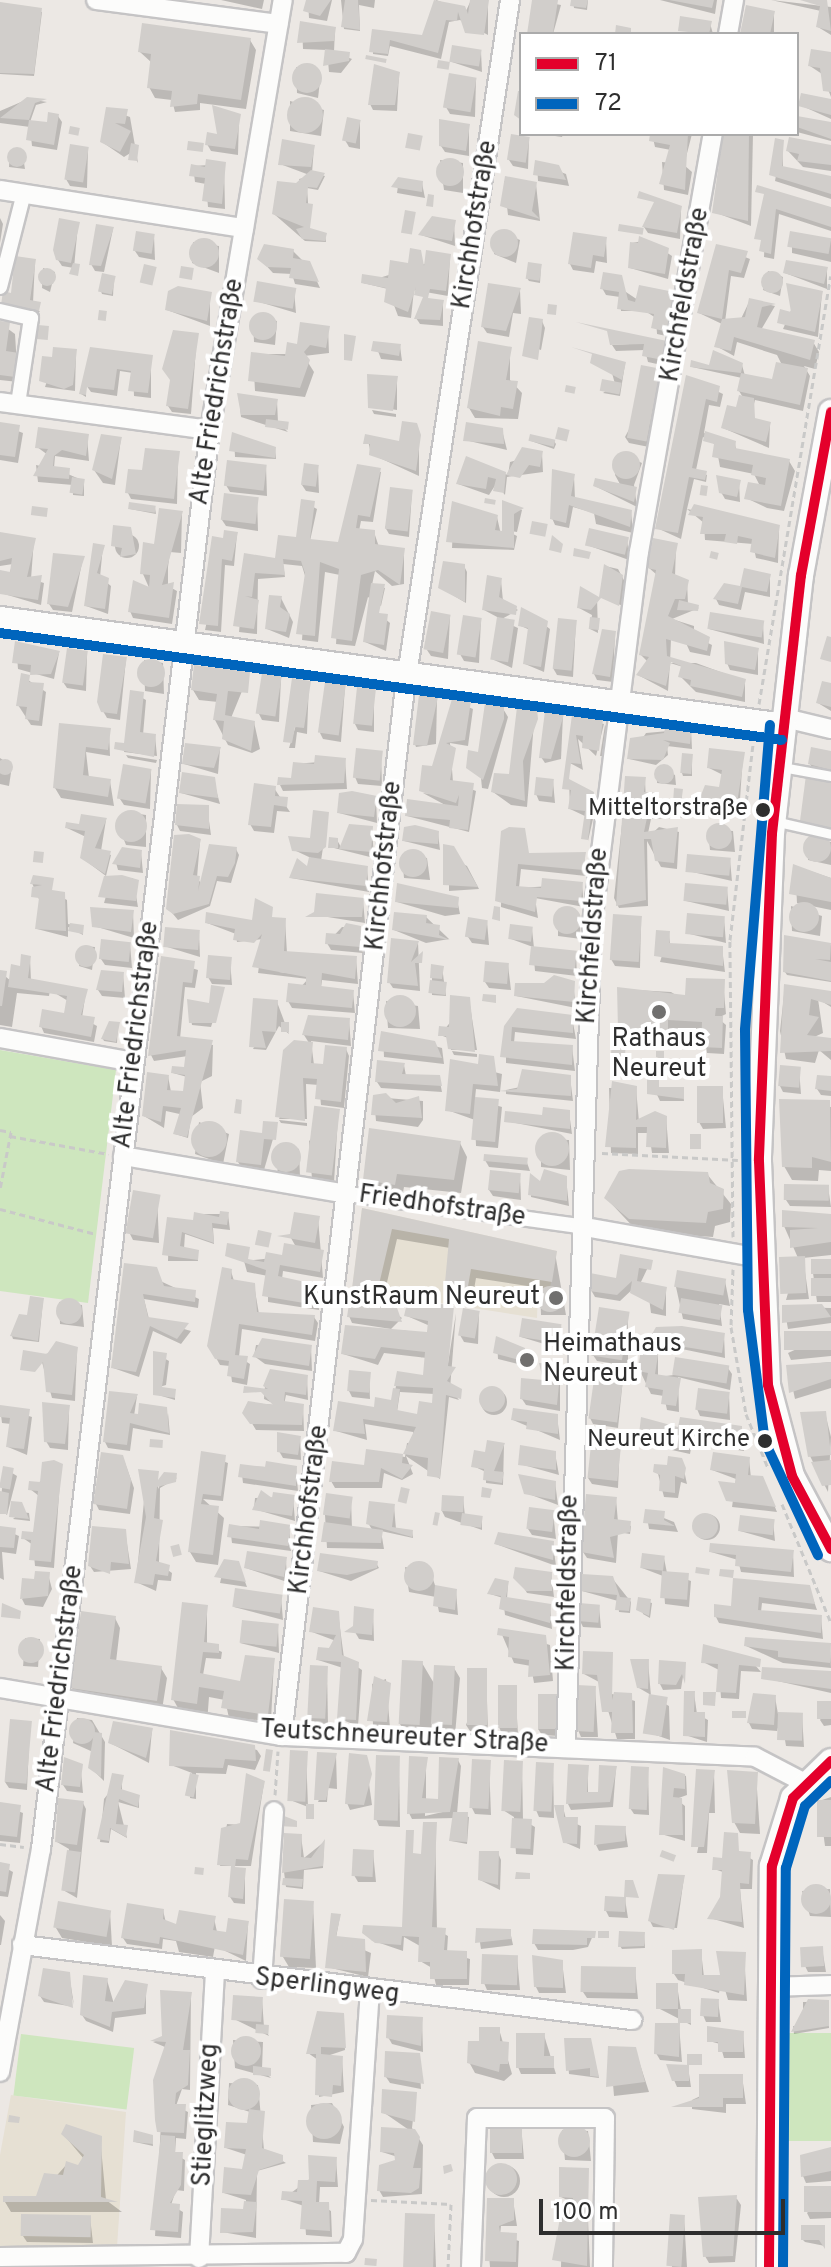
<!DOCTYPE html>
<html>
<head>
<meta charset="utf-8">
<style>
	body { margin:0 }
	#map { position:relative; width:831px; height:2267px; overflow:hidden; background:#ece8e4; font-family:Overpass,sans-serif }
	div>[style] { position:absolute }
	[style*='--x'] { left:calc(var(--x)*1px); top:calc(var(--y)*1px); width:calc(var(--w)*1px); rotate:calc(var(--a)*1deg) }
	.education>* { inset:0; background:#e6e0d3 }
	.green>* { inset:0; background:#cee6be; transform-origin:0 0 }
	.shadow>* { inset:0; background:#0003; transform-origin:0 0 }
	.round { border-radius:50% }
	.building>* { inset:0; background:#d1cecb; transform-origin:0 0 }
	.path>* { height:3px; margin-top:-1.5px; transform-origin:0; background:repeating-linear-gradient(90deg,#c9c9c8 0 6px,transparent 0 10px) }
	.roads { filter:drop-shadow(2px 0 #c5c4c5) drop-shadow(-2px 0 #c5c4c5) drop-shadow(0 2px #c5c4c5) drop-shadow(0 -2px #c5c4c5) }
	.service>* { height:9px; margin:-4.5px; padding:0 4.5px; transform-origin:4.5px; border-radius:4.5px; background:#fcfcfb }
	.pedestrian>* { height:14px; margin:-7px; padding:0 7px; transform-origin:7px; border-radius:7px; background:#fcfcfb }
	.minor>* { height:18px; margin:-9px; padding:0 9px; transform-origin:9px; border-radius:9px; background:#fcfcfb }
	.tertiary>* { height:24px; margin:-12px; padding:0 12px; transform-origin:12px; border-radius:12px; background:#fcfcfb }
	.bus-1>* { height:10px; margin:-5px; padding:0 5px; transform-origin:5px; border-radius:5px; background:#e4002b }
	.bus-2>* { height:10px; margin:-5px; padding:0 5px; transform-origin:5px; border-radius:5px; background:#0065bd }
	.dots>* { width:22px; height:22px; translate:-50% -50%; box-sizing:border-box; border:4px solid #fff; border-radius:50% }
	span { translate:-50% -50%; white-space:nowrap; text-align:center; line-height:1.15; -webkit-text-stroke:8px #fff; paint-order:stroke }
	.bus-label { font-size:24px; color:#2e2e2e }
	.right { translate:-100% -50%; text-align:right }
	.street-label { font-size:26px; color:#2e2e2e }
	.poi-label { font-size:26px; color:#2e2e2e }
	.left { translate:0 -50%; text-align:left }
	.legend { position:absolute; left:519px; top:32px; width:280px; height:104px; box-sizing:border-box; background:#fff; border:2px solid #ababab; margin:0; padding:10px 14px; list-style:none; font-size:24px; color:#2e2e2e }
	.legend li { display:flex; align-items:center; gap:16px; height:40px }
	.legend b { width:40px; border:2px solid #ababab }
	.scale { position:absolute; left:539px; top:2199px; width:246px; height:36px; box-sizing:border-box; border:4px solid #2e2e2e; border-top:0; padding-left:10px; font-size:24px; line-height:28px; white-space:nowrap; color:#2e2e2e; -webkit-text-stroke:6px #fff; paint-order:stroke }
</style>
</head>
<body>
<div id="map">
	<div class="education">
		<div style="clip-path:polygon(362px 1208px,557px 1251px,550px 1288px,538px 1288px,537px 1318px,352px 1289px)"></div>
		<div style="clip-path:polygon(11px 2095px,126px 2112px,117px 2247px,0 2246px,0 2155px)"></div>
	</div>
	<div class="green">
		<div style="clip-path:polygon(0 1050px,116px 1070px,88px 1303px,0 1291px)"></div>
		<div style="left:784px;top:2033px;width:47px;height:108px"></div>
		<div style="left:21px;top:2034px;width:114px;height:62px;rotate:7deg"></div>
	</div>
	<div class="shadow">
		<div style="clip-path:polygon(221px 0,264px 0,262px 9px)"></div>
		<div style="clip-path:polygon(308px 0,332px 0,327px 21px,309px 18px)"></div>
		<div style="clip-path:polygon(341px 0,375px 0,374px 8px,359px 5px,360px 31px,344px 29px)"></div>
		<div style="clip-path:polygon(436px 0,466px 11px,471px 0,488px 0,488px 35px,460px 20px,449px 22px,441px 59px,390px 46px,388px 56px,373px 54px,373px 40px,424px 38px)"></div>
		<div style="clip-path:polygon(534px 0,561px 5px,553px 34px,529px 34px)"></div>
		<div style="clip-path:polygon(573px 0,588px 0,587px 10px,574px 8px)"></div>
		<div style="clip-path:polygon(660px 0,717px 0,715px 14px)"></div>
		<div style="clip-path:polygon(771px 0,831px 7px,831px 35px,818px 27px,821px 11px)"></div>
		<div style="clip-path:polygon(0 6px,42px 12px,34px 76px,0 74px)"></div>
		<div style="clip-path:polygon(774px 13px,774px 34px,742px 34px)"></div>
		<div style="clip-path:polygon(710px 23px,713px 34px,680px 30px)"></div>
		<div style="clip-path:polygon(302px 24px,335px 29px,334px 52px,352px 59px,341px 73px,329px 72px,327px 50px,303px 49px)"></div>
		<div style="clip-path:polygon(250px 40px,256px 50px,246px 109px,200px 103px,200px 110px,175px 112px,172px 100px,155px 98px,149px 87px,152px 63px,140px 52px)"></div>
		<div style="clip-path:polygon(481px 52px,482px 72px,452px 62px)"></div>
		<div style="clip-path:polygon(831px 54px,831px 97px,822px 74px,810px 66px)"></div>
		<div style="clip-path:polygon(296px 67px,321px 73px,318px 98px,297px 93px)"></div>
		<div style="clip-path:polygon(399px 74px,397px 111px,373px 110px,370px 104px)"></div>
		<div style="clip-path:polygon(476px 79px,475px 117px,450px 114px,446px 107px)"></div>
		<div style="clip-path:polygon(28px 99px,47px 102px,36px 105px,30px 122px,48px 125px,58px 116px,62px 122px,57px 150px,32px 146px,30px 127px,0 123px,0 111px)"></div>
		<div style="clip-path:polygon(290px 101px,324px 110px,321px 136px,290px 131px)"></div>
		<div style="clip-path:polygon(831px 102px,831px 119px,800px 105px)"></div>
		<div style="clip-path:polygon(108px 109px,130px 117px,138px 163px,132px 152px,124px 157px,102px 142px)"></div>
		<div style="clip-path:polygon(239px 115px,238px 155px,211px 151px,207px 144px)"></div>
		<div style="clip-path:polygon(797px 117px,831px 124px,831px 141px,797px 132px)"></div>
		<div style="clip-path:polygon(360px 122px,360px 149px,349px 147px,345px 140px)"></div>
		<div style="clip-path:polygon(469px 126px,469px 156px,445px 152px,441px 146px)"></div>
		<div style="clip-path:polygon(541px 134px,563px 134px,562px 137px)"></div>
		<div style="clip-path:polygon(652px 134px,692px 134px,684px 165px,692px 172px,688px 195px,664px 190px,662px 162px,672px 163px,671px 150px,655px 147px)"></div>
		<div style="clip-path:polygon(725px 134px,753px 134px,751px 226px,714px 212px)"></div>
		<div style="clip-path:polygon(529px 139px,528px 169px,513px 166px,509px 160px)"></div>
		<div style="clip-path:polygon(782px 141px,783px 168px,831px 178px,831px 199px,775px 181px)"></div>
		<div style="clip-path:polygon(314px 147px,312px 173px,325px 176px,318px 190px,307px 188px,310px 230px,325px 235px,326px 242px,305px 241px,274px 214px,302px 186px,299px 179px,312px 176px,280px 164px)"></div>
		<div style="clip-path:polygon(831px 147px,831px 171px,803px 167px,788px 151px)"></div>
		<div style="clip-path:polygon(88px 149px,87px 188px,70px 186px,66px 179px)"></div>
		<div style="clip-path:polygon(22px 150px,25px 169px,9px 167px,10px 151px)"></div>
		<div style="clip-path:polygon(440px 160px,463px 163px,463px 193px,444px 190px)"></div>
		<div style="clip-path:polygon(537px 163px,566px 174px,569px 186px,538px 181px)"></div>
		<div style="clip-path:polygon(224px 164px,225px 209px,208px 207px,206px 184px,195px 182px,193px 166px)"></div>
		<div style="clip-path:polygon(399px 179px,422px 183px,425px 198px,397px 193px)"></div>
		<div style="clip-path:polygon(504px 181px,536px 184px,540px 221px,508px 215px)"></div>
		<div style="clip-path:polygon(766px 196px,831px 209px,831px 231px,779px 214px,774px 259px,764px 257px)"></div>
		<div style="clip-path:polygon(681px 208px,680px 239px,648px 233px,644px 227px)"></div>
		<div style="clip-path:polygon(0 218px,3px 224px,0 243px)"></div>
		<div style="clip-path:polygon(454px 221px,455px 246px,421px 235px)"></div>
		<div style="clip-path:polygon(78px 224px,74px 268px,62px 266px,58px 260px)"></div>
		<div style="clip-path:polygon(113px 229px,104px 272px,95px 271px,91px 264px)"></div>
		<div style="clip-path:polygon(498px 231px,520px 240px,516px 263px,494px 254px)"></div>
		<div style="clip-path:polygon(792px 234px,831px 240px,831px 262px,792px 253px)"></div>
		<div style="clip-path:polygon(154px 236px,155px 260px,139px 257px,135px 251px)"></div>
		<div style="clip-path:polygon(606px 239px,607px 263px,596px 261px,594px 273px,573px 270px,570px 264px)"></div>
		<div style="clip-path:polygon(648px 240px,672px 256px,668px 279px,630px 268px,632px 243px)"></div>
		<div style="clip-path:polygon(193px 242px,219px 246px,219px 273px,192px 263px)"></div>
		<div style="clip-path:polygon(717px 246px,750px 259px,744px 278px,731px 276px,725px 322px,738px 325px,750px 300px,775px 306px,761px 330px,813px 342px,819px 352px,815px 369px,804px 366px,810px 376px,803px 411px,755px 400px,752px 412px,739px 391px,742px 378px,692px 367px,742px 365px,745px 376px,774px 382px,782px 365px,777px 355px,737px 342px,734px 356px,716px 346px,722px 324px,699px 313px)"></div>
		<div style="clip-path:polygon(293px 251px,312px 270px,320px 288px,295px 284px,292px 274px,273px 273px,260px 259px)"></div>
		<div style="clip-path:polygon(450px 256px,448px 296px,414px 290px,411px 318px,398px 316px,388px 289px,363px 283px)"></div>
		<div style="clip-path:polygon(35px 261px,33px 303px,40px 312px,7px 311px)"></div>
		<div style="clip-path:polygon(541px 266px,540px 283px,529px 281px,527px 278px)"></div>
		<div style="clip-path:polygon(43px 268px,55px 272px,50px 292px,42px 288px)"></div>
		<div style="clip-path:polygon(827px 269px,827px 289px,785px 273px)"></div>
		<div style="clip-path:polygon(768px 271px,783px 277px,780px 296px,763px 290px)"></div>
		<div style="clip-path:polygon(114px 277px,113px 296px,102px 294px,101px 291px)"></div>
		<div style="clip-path:polygon(621px 277px,623px 290px,638px 300px,673px 294px,671px 337px,657px 334px,656px 318px,645px 311px,621px 311px,620px 297px,606px 295px,602px 288px)"></div>
		<div style="clip-path:polygon(294px 290px,296px 313px,256px 301px)"></div>
		<div style="clip-path:polygon(520px 290px,521px 314px,513px 313px,509px 337px,487px 333px,483px 327px)"></div>
		<div style="clip-path:polygon(822px 293px,818px 337px,783px 329px,795px 301px)"></div>
		<div style="clip-path:polygon(210px 294px,210px 326px,167px 310px)"></div>
		<div style="clip-path:polygon(443px 302px,443px 326px,420px 324px,416px 318px)"></div>
		<div style="clip-path:polygon(253px 317px,277px 321px,275px 345px,254px 342px)"></div>
		<div style="clip-path:polygon(542px 321px,545px 328px,541px 350px,538px 349px)"></div>
		<div style="clip-path:polygon(0 323px,15px 334px,18px 382px,0 380px)"></div>
		<div style="clip-path:polygon(328px 328px,329px 353px,304px 356px,314px 372px,305px 397px,255px 391px,253px 354px,290px 354px)"></div>
		<div style="clip-path:polygon(197px 335px,191px 414px,172px 412px,168px 406px)"></div>
		<div style="clip-path:polygon(666px 342px,666px 366px,648px 362px,645px 350px,616px 351px,612px 345px)"></div>
		<div style="clip-path:polygon(375px 343px,400px 346px,402px 361px,381px 359px)"></div>
		<div style="clip-path:polygon(510px 349px,510px 380px,522px 393px,518px 419px,475px 418px,469px 408px)"></div>
		<div style="clip-path:polygon(76px 351px,75px 391px,45px 387px,54px 360px)"></div>
		<div style="clip-path:polygon(151px 357px,151px 398px,134px 396px,133px 373px,120px 371px,117px 396px,91px 392px,86px 385px,86px 397px,81px 394px,88px 379px)"></div>
		<div style="clip-path:polygon(592px 363px,625px 364px,620px 396px,603px 393px,615px 384px,612px 373px)"></div>
		<div style="clip-path:polygon(660px 371px,649px 447px,629px 443px,625px 437px)"></div>
		<div style="clip-path:polygon(687px 377px,723px 394px,720px 407px,709px 405px,704px 433px,735px 443px,736px 450px,789px 461px,795px 471px,784px 511px,767px 508px,746px 498px,760px 486px,754px 474px,720px 467px,716px 445px,703px 437px,696px 470px,707px 475px,706px 482px,694px 479px,687px 509px,779px 527px,778px 563px,756px 558px,753px 544px,705px 540px,704px 523px,687px 509px,681px 539px,657px 528px)"></div>
		<div style="clip-path:polygon(397px 378px,397px 410px,371px 406px)"></div>
		<div style="clip-path:polygon(239px 396px,277px 401px,278px 422px,288px 432px,241px 417px)"></div>
		<div style="clip-path:polygon(372px 410px,396px 414px,396px 417px,374px 414px)"></div>
		<div style="clip-path:polygon(0 424px,23px 433px,18px 463px,0 460px)"></div>
		<div style="clip-path:polygon(770px 424px,769px 448px,723px 428px)"></div>
		<div style="clip-path:polygon(502px 430px,507px 450px,465px 440px)"></div>
		<div style="clip-path:polygon(419px 431px,419px 476px,371px 454px,367px 436px,401px 443px)"></div>
		<div style="clip-path:polygon(234px 435px,275px 449px,276px 459px,235px 457px)"></div>
		<div style="clip-path:polygon(87px 436px,89px 461px,55px 456px,54px 468px,84px 481px,84px 496px,73px 495px,73px 485px,38px 482px,36px 465px,45px 467px,48px 455px,37px 447px)"></div>
		<div style="clip-path:polygon(121px 438px,115px 485px,103px 483px,94px 470px)"></div>
		<div style="clip-path:polygon(531px 441px,554px 441px,556px 444px,554px 449px)"></div>
		<div style="clip-path:polygon(178px 453px,177px 504px,131px 499px,128px 493px,144px 472px)"></div>
		<div style="clip-path:polygon(542px 453px,543px 472px,507px 477px,505px 495px,496px 484px,489px 495px,458px 484px,466px 462px,508px 475px,510px 462px)"></div>
		<div style="clip-path:polygon(620px 453px,642px 463px,634px 485px,637px 507px,595px 486px,621px 486px,615px 475px)"></div>
		<div style="clip-path:polygon(266px 466px,267px 496px,230px 492px,226px 485px)"></div>
		<div style="clip-path:polygon(359px 466px,381px 472px,373px 522px,361px 521px,359px 531px,374px 532px,379px 547px,404px 550px,404px 584px,392px 586px,375px 571px,372px 585px,385px 588px,381px 606px,368px 597px,355px 646px,336px 644px,340px 575px,325px 572px,318px 642px,302px 640px,306px 579px,302px 566px,283px 564px,285px 577px,258px 579px,257px 634px,239px 632px,246px 556px,279px 560px,280px 537px,297px 539px,302px 501px,317px 509px,310px 541px,339px 544px)"></div>
		<div style="clip-path:polygon(318px 467px,319px 493px,306px 491px,302px 485px)"></div>
		<div style="clip-path:polygon(574px 476px,575px 499px,631px 511px,633px 533px,596px 524px,594px 513px,573px 507px,569px 528px,555px 525px,552px 518px)"></div>
		<div style="clip-path:polygon(739px 482px,740px 502px,725px 499px,721px 492px)"></div>
		<div style="clip-path:polygon(412px 492px,409px 537px,389px 534px,385px 527px)"></div>
		<div style="clip-path:polygon(257px 499px,258px 531px,226px 526px,222px 520px)"></div>
		<div style="clip-path:polygon(454px 503px,497px 517px,502px 539px,504px 503px,522px 510px,517px 532px,505px 530px,517px 536px,514px 550px,452px 548px)"></div>
		<div style="clip-path:polygon(155px 508px,156px 514px,130px 509px)"></div>
		<div style="clip-path:polygon(182px 513px,181px 553px,170px 552px,168px 567px,168px 586px,177px 591px,172px 624px,133px 618px,130px 611px,150px 590px,143px 574px)"></div>
		<div class="round" style="left:115px;top:534px;width:24px;height:24px"></div>
		<div style="clip-path:polygon(0 534px,34px 539px,31px 579px,44px 583px,41px 605px,1px 593px,13px 564px,0 566px)"></div>
		<div style="clip-path:polygon(237px 534px,234px 566px,225px 565px,221px 632px,205px 630px,225px 540px)"></div>
		<div style="clip-path:polygon(627px 538px,629px 560px,587px 545px)"></div>
		<div style="clip-path:polygon(676px 545px,675px 577px,687px 581px,688px 604px,699px 608px,672px 619px,694px 626px,694px 636px,712px 645px,710px 656px,690px 652px,681px 632px,671px 639px,670px 663px,696px 663px,745px 681px,745px 702px,696px 692px,681px 677px,683px 667px,670px 663px,668px 691px,638px 675px,648px 662px,641px 655px,657px 575px,649px 568px)"></div>
		<div style="clip-path:polygon(103px 546px,100px 577px,111px 586px,108px 614px,86px 606px)"></div>
		<div style="clip-path:polygon(83px 558px,72px 612px,53px 610px,49px 604px)"></div>
		<div style="clip-path:polygon(464px 566px,467px 572px,466px 603px,441px 588px)"></div>
		<div style="clip-path:polygon(605px 566px,618px 569px,626px 584px,623px 606px,601px 597px)"></div>
		<div style="clip-path:polygon(745px 570px,770px 575px,770px 597px,745px 592px,741px 610px,719px 605px,716px 599px,741px 588px)"></div>
		<div style="clip-path:polygon(501px 580px,503px 601px,518px 610px,500px 620px,518px 628px,512px 668px,494px 660px,499px 618px,484px 610px)"></div>
		<div style="clip-path:polygon(582px 589px,597px 597px,598px 633px,590px 629px,592px 615px,579px 608px)"></div>
		<div style="clip-path:polygon(281px 598px,293px 622px,289px 638px,267px 629px)"></div>
		<div style="clip-path:polygon(370px 606px,390px 623px,386px 651px,365px 642px)"></div>
		<div style="clip-path:polygon(523px 609px,550px 629px,544px 672px,525px 664px,530px 630px,521px 626px)"></div>
		<div style="clip-path:polygon(450px 616px,448px 659px,431px 656px,427px 650px)"></div>
		<div style="clip-path:polygon(481px 619px,479px 663px,464px 661px,460px 654px)"></div>
		<div style="clip-path:polygon(576px 622px,573px 677px,557px 675px,553px 668px)"></div>
		<div style="clip-path:polygon(763px 623px,764px 644px,709px 629px)"></div>
		<div style="clip-path:polygon(615px 633px,613px 682px,597px 680px,594px 674px)"></div>
		<div style="clip-path:polygon(16px 644px,59px 653px,54px 679px,18px 669px)"></div>
		<div style="clip-path:polygon(758px 650px,758px 675px,730px 670px,727px 663px)"></div>
		<div style="clip-path:polygon(87px 653px,86px 691px,67px 688px,63px 682px)"></div>
		<div style="clip-path:polygon(126px 659px,120px 720px,107px 718px,103px 711px)"></div>
		<div style="clip-path:polygon(144px 660px,163px 663px,164px 694px,145px 691px)"></div>
		<div style="clip-path:polygon(249px 674px,231px 718px,254px 722px,260px 749px,252px 753px,228px 745px,215px 720px,218px 702px,199px 700px,193px 690px)"></div>
		<div style="clip-path:polygon(22px 676px,46px 692px,42px 726px,31px 725px,18px 705px)"></div>
		<div style="clip-path:polygon(281px 678px,279px 722px,262px 720px,259px 714px)"></div>
		<div style="clip-path:polygon(309px 682px,307px 734px,297px 732px,295px 748px,289px 748px)"></div>
		<div style="clip-path:polygon(831px 686px,831px 711px,818px 703px)"></div>
		<div style="clip-path:polygon(345px 687px,341px 742px,323px 739px,320px 733px)"></div>
		<div style="clip-path:polygon(374px 691px,374px 732px,358px 730px,355px 724px)"></div>
		<div style="clip-path:polygon(132px 692px,146px 700px,143px 735px,155px 736px,157px 756px,124px 752px)"></div>
		<div style="clip-path:polygon(437px 699px,436px 744px,416px 747px,415px 744px)"></div>
		<div style="clip-path:polygon(454px 701px,473px 709px,468px 746px,450px 743px,453px 782px,476px 791px,469px 832px,407px 816px,447px 806px,423px 793px,445px 796px,433px 768px)"></div>
		<div style="clip-path:polygon(502px 707px,508px 717px,488px 789px,482px 788px,479px 758px)"></div>
		<div style="clip-path:polygon(535px 711px,527px 807px,511px 805px,493px 792px,510px 777px)"></div>
		<div style="clip-path:polygon(563px 715px,561px 759px,545px 763px,541px 757px)"></div>
		<div style="clip-path:polygon(574px 717px,604px 724px,596px 756px,578px 739px,583px 770px,568px 762px)"></div>
		<div style="clip-path:polygon(61px 725px,109px 730px,110px 756px,86px 752px,89px 778px,110px 781px,114px 806px,61px 798px,55px 788px)"></div>
		<div style="clip-path:polygon(605px 725px,606px 727px,602px 756px,600px 756px)"></div>
		<div style="clip-path:polygon(691px 729px,692px 749px,667px 746px,668px 755px,656px 765px,629px 759px,646px 733px)"></div>
		<div style="clip-path:polygon(220px 749px,218px 774px,184px 764px)"></div>
		<div style="clip-path:polygon(381px 753px,382px 786px,358px 784px,355px 777px)"></div>
		<div style="clip-path:polygon(831px 753px,831px 774px,814px 771px,810px 764px)"></div>
		<div style="clip-path:polygon(743px 754px,739px 815px,651px 819px,647px 838px,659px 827px,679px 832px,677px 869px,661px 867px,647px 841px,648px 906px,619px 908px,614px 898px,627px 778px,645px 779px,646px 802px,676px 805px,682px 791px,682px 806px,699px 807px,721px 790px,723px 775px,709px 768px)"></div>
		<div style="clip-path:polygon(126px 755px,157px 760px,156px 763px,128px 758px)"></div>
		<div style="clip-path:polygon(692px 756px,692px 776px,683px 776px,682px 773px)"></div>
		<div style="clip-path:polygon(0 758px,12px 766px,9px 786px,0 784px)"></div>
		<div style="clip-path:polygon(345px 760px,347px 789px,283px 791px,280px 785px,292px 780px,294px 764px)"></div>
		<div style="clip-path:polygon(658px 766px,675px 775px,676px 785px,657px 783px)"></div>
		<div style="clip-path:polygon(151px 771px,150px 809px,124px 805px,120px 799px)"></div>
		<div style="clip-path:polygon(213px 779px,220px 804px,181px 793px)"></div>
		<div style="clip-path:polygon(553px 781px,555px 803px,539px 801px,536px 794px)"></div>
		<div style="clip-path:polygon(569px 781px,597px 801px,588px 841px,587px 817px,570px 809px)"></div>
		<div style="clip-path:polygon(831px 783px,831px 833px,806px 827px,802px 820px)"></div>
		<div style="clip-path:polygon(274px 788px,290px 812px,277px 811px,274px 833px,254px 831px,250px 824px)"></div>
		<div style="clip-path:polygon(376px 798px,377px 823px,339px 813px)"></div>
		<div style="clip-path:polygon(207px 807px,211px 835px,180px 831px,177px 825px)"></div>
		<div style="clip-path:polygon(125px 812px,146px 815px,146px 847px,126px 845px,117px 822px)"></div>
		<div style="clip-path:polygon(328px 814px,321px 861px,367px 868px,369px 892px,291px 878px,308px 870px,311px 858px,294px 850px,312px 840px)"></div>
		<div style="clip-path:polygon(106px 820px,101px 851px,111px 855px,106px 876px,82px 858px,86px 837px,67px 828px)"></div>
		<div style="clip-path:polygon(372px 828px,374px 858px,330px 847px,337px 840px,341px 847px)"></div>
		<div style="clip-path:polygon(708px 829px,733px 831px,735px 852px,710px 850px)"></div>
		<div style="clip-path:polygon(438px 833px,440px 850px,404px 841px)"></div>
		<div style="clip-path:polygon(502px 833px,526px 854px,584px 854px,586px 876px,521px 869px,519px 888px,582px 884px,584px 907px,535px 898px,538px 918px,501px 907px)"></div>
		<div style="clip-path:polygon(808px 837px,831px 842px,831px 865px,808px 860px)"></div>
		<div style="clip-path:polygon(200px 841px,197px 878px,204px 887px,236px 849px,239px 855px,231px 883px,217px 881px,210px 906px,178px 920px,168px 908px)"></div>
		<div style="clip-path:polygon(141px 852px,143px 873px,118px 870px,115px 859px)"></div>
		<div style="clip-path:polygon(402px 854px,427px 858px,430px 880px,404px 878px)"></div>
		<div style="clip-path:polygon(449px 857px,467px 866px,479px 889px,449px 891px)"></div>
		<div style="clip-path:polygon(730px 860px,732px 881px,688px 871px)"></div>
		<div style="clip-path:polygon(795px 866px,831px 878px,831px 910px,797px 903px)"></div>
		<div style="clip-path:polygon(133px 878px,138px 907px,104px 903px,111px 879px)"></div>
		<div style="clip-path:polygon(52px 880px,52px 892px,67px 900px,68px 924px,83px 927px,83px 935px,68px 927px,68px 937px,37px 929px,41px 904px,32px 883px)"></div>
		<div style="clip-path:polygon(727px 889px,729px 911px,686px 901px)"></div>
		<div style="clip-path:polygon(457px 899px,460px 914px,445px 916px,397px 902px)"></div>
		<div style="clip-path:polygon(evenodd,257px 900px,272px 919px,285px 920px,287px 953px,356px 958px,358px 984px,322px 980px,321px 988px,353px 992px,355px 1013px,292px 1008px,288px 1001px,308px 979px,258px 973px,263px 939px,237px 942px,236px 934px,207px 923px,253px 922px,257px 900px,279px 968px,303px 975px,279px 972px,279px 968px)"></div>
		<div style="clip-path:polygon(363px 900px,365px 923px,309px 914px,315px 914px)"></div>
		<div style="clip-path:polygon(791px 906px,822px 916px,820px 936px,792px 931px)"></div>
		<div style="clip-path:polygon(558px 911px,579px 913px,581px 939px,558px 936px)"></div>
		<div style="clip-path:polygon(133px 912px,134px 938px,94px 926px)"></div>
		<div style="clip-path:polygon(426px 917px,449px 939px,426px 943px,394px 930px)"></div>
		<div style="clip-path:polygon(641px 918px,640px 968px,615px 966px,611px 959px)"></div>
		<div style="clip-path:polygon(724px 918px,726px 943px,686px 933px)"></div>
		<div style="clip-path:polygon(487px 921px,489px 945px,472px 943px,468px 937px)"></div>
		<div style="clip-path:polygon(342px 927px,360px 928px,363px 953px,331px 950px,327px 943px)"></div>
		<div style="clip-path:polygon(532px 929px,534px 948px,576px 953px,577px 976px,535px 971px,533px 947px,511px 939px)"></div>
		<div style="clip-path:polygon(199px 932px,200px 957px,164px 946px)"></div>
		<div style="clip-path:polygon(669px 933px,670px 945px,722px 948px,725px 972px,660px 962px)"></div>
		<div style="clip-path:polygon(418px 942px,420px 991px,393px 988px,389px 982px)"></div>
		<div style="clip-path:polygon(130px 944px,132px 968px,105px 965px,101px 959px)"></div>
		<div style="clip-path:polygon(831px 945px,831px 982px,787px 975px,785px 972px)"></div>
		<div style="clip-path:polygon(83px 946px,95px 947px,92px 970px,79px 966px)"></div>
		<div style="clip-path:polygon(30px 958px,31px 981px,86px 991px,82px 1018px,97px 1026px,94px 1042px,44px 1033px,41px 1026px,65px 1016px,68px 1001px,50px 990px,49px 996px,17px 993px,12px 1027px,0 1025px,0 972px,11px 981px)"></div>
		<div style="clip-path:polygon(163px 959px,198px 970px,195px 988px,185px 987px,180px 1039px,213px 1045px,212px 1076px,200px 1082px,203px 1108px,191px 1117px,188px 1138px,175px 1134px,184px 1115px,166px 1111px,164px 1128px,144px 1116px,168px 1076px,171px 1092px,185px 1097px,187px 1077px,173px 1073px,186px 1070px,188px 1056px,154px 1061px,151px 1055px)"></div>
		<div style="clip-path:polygon(230px 959px,232px 985px,212px 984px,208px 977px)"></div>
		<div style="clip-path:polygon(508px 965px,511px 990px,489px 988px,485px 982px)"></div>
		<div style="clip-path:polygon(442px 967px,446px 996px,432px 995px,432px 978px)"></div>
		<div style="clip-path:polygon(123px 974px,125px 998px,102px 996px,98px 990px)"></div>
		<div style="clip-path:polygon(723px 981px,726px 1014px,718px 1018px,726px 1025px,724px 1054px,707px 1053px,704px 1034px,675px 1033px,675px 1044px,645px 1045px,628px 1042px,620px 1028px,619px 989px,671px 992px,687px 1002px)"></div>
		<div style="clip-path:polygon(573px 983px,576px 1008px,516px 996px)"></div>
		<div style="clip-path:polygon(785px 986px,831px 993px,831px 1007px,818px 999px,823px 1033px,812px 1038px,831px 1040px,831px 1060px,819px 1050px,815px 1063px,786px 1059px,780px 1031px)"></div>
		<div style="clip-path:polygon(223px 989px,211px 1027px,192px 1025px,188px 1001px,211px 1005px)"></div>
		<div style="clip-path:polygon(469px 999px,477px 1050px,451px 1050px,451px 1039px,440px 1035px)"></div>
		<div style="clip-path:polygon(386px 1001px,418px 1006px,420px 1029px,388px 1028px)"></div>
		<div style="clip-path:polygon(277px 1002px,289px 1034px,279px 1026px,266px 1050px,253px 1049px)"></div>
		<div style="clip-path:polygon(572px 1017px,576px 1039px,515px 1032px,514px 1043px,572px 1047px,575px 1071px,506px 1063px,506px 1027px)"></div>
		<div style="clip-path:polygon(349px 1020px,351px 1046px,311px 1041px,314px 1065px,325px 1066px,346px 1049px,349px 1056px,344px 1108px,321px 1105px,319px 1085px,306px 1084px,307px 1119px,279px 1119px,309px 1043px,304px 1035px)"></div>
		<div style="clip-path:polygon(118px 1024px,117px 1043px,104px 1041px,103px 1039px)"></div>
		<div style="clip-path:polygon(383px 1033px,442px 1048px,444px 1064px,384px 1057px)"></div>
		<div style="clip-path:polygon(452px 1051px,477px 1054px,477px 1057px,454px 1055px)"></div>
		<div style="clip-path:polygon(452px 1061px,502px 1074px,500px 1092px,476px 1089px,475px 1099px,502px 1107px,498px 1148px,476px 1146px,475px 1120px,447px 1110px)"></div>
		<div style="clip-path:polygon(404px 1065px,406px 1076px,439px 1077px,442px 1092px,381px 1088px,377px 1082px)"></div>
		<div style="clip-path:polygon(799px 1069px,801px 1094px,783px 1092px,780px 1086px)"></div>
		<div style="clip-path:polygon(570px 1077px,573px 1101px,506px 1094px,506px 1090px)"></div>
		<div style="clip-path:polygon(831px 1078px,831px 1096px,821px 1095px,817px 1089px)"></div>
		<div style="clip-path:polygon(650px 1080px,660px 1089px,683px 1089px,684px 1101px,660px 1101px)"></div>
		<div style="clip-path:polygon(609px 1088px,636px 1088px,639px 1122px,666px 1117px,669px 1153px,652px 1153px,649px 1133px,638px 1133px,638px 1154px,611px 1153px)"></div>
		<div style="clip-path:polygon(722px 1088px,726px 1128px,703px 1129px,699px 1122px)"></div>
		<div style="clip-path:polygon(374px 1097px,423px 1101px,423px 1120px,418px 1127px,376px 1121px)"></div>
		<div style="clip-path:polygon(781px 1101px,831px 1107px,831px 1171px,819px 1170px,818px 1181px,792px 1180px,784px 1166px)"></div>
		<div style="clip-path:polygon(569px 1112px,572px 1134px,506px 1121px,544px 1117px)"></div>
		<div style="clip-path:polygon(338px 1117px,334px 1182px,312px 1179px,309px 1141px)"></div>
		<div style="clip-path:polygon(279px 1120px,307px 1123px,307px 1126px,281px 1123px)"></div>
		<div style="clip-path:polygon(199px 1122px,229px 1134px,223px 1164px,195px 1154px)"></div>
		<div style="clip-path:polygon(277px 1125px,264px 1170px,242px 1168px,238px 1162px)"></div>
		<div style="clip-path:polygon(541px 1139px,569px 1140px,570px 1170px,541px 1167px)"></div>
		<div style="clip-path:polygon(460px 1143px,467px 1157px,461px 1193px,404px 1187px,402px 1198px,373px 1193px,365px 1180px)"></div>
		<div style="clip-path:polygon(281px 1144px,299px 1149px,300px 1177px,277px 1174px)"></div>
		<div style="clip-path:polygon(485px 1160px,526px 1160px,530px 1171px,489px 1167px)"></div>
		<div style="clip-path:polygon(707px 1174px,731px 1204px,730px 1222px,715px 1226px,713px 1237px,638px 1232px,606px 1198px)"></div>
		<div style="clip-path:polygon(520px 1175px,521px 1200px,493px 1196px,489px 1190px)"></div>
		<div style="clip-path:polygon(532px 1175px,541px 1188px,566px 1178px,569px 1206px,531px 1197px)"></div>
		<div style="clip-path:polygon(828px 1187px,831px 1207px,790px 1206px,786px 1200px)"></div>
		<div style="clip-path:polygon(157px 1194px,159px 1243px,133px 1240px,130px 1234px)"></div>
		<div style="clip-path:polygon(364px 1210px,555px 1253px,566px 1315px,541px 1315px,540px 1288px,476px 1278px,471px 1307px,452px 1304px,450px 1248px,397px 1239px,382px 1304px,402px 1318px,391px 1329px,352px 1323px,349px 1316px,361px 1301px,354px 1289px)"></div>
		<div style="clip-path:polygon(196px 1214px,228px 1214px,230px 1230px,213px 1228px,214px 1244px,185px 1234px,184px 1249px,197px 1252px,198px 1261px,168px 1261px,169px 1219px,197px 1223px)"></div>
		<div style="clip-path:polygon(831px 1216px,831px 1255px,803px 1258px,809px 1299px,786px 1300px,798px 1258px,784px 1226px)"></div>
		<div style="clip-path:polygon(318px 1218px,323px 1278px,283px 1271px,282px 1279px,318px 1287px,319px 1310px,268px 1302px,268px 1276px,247px 1272px,244px 1261px,283px 1257px,296px 1247px,291px 1238px)"></div>
		<div style="clip-path:polygon(622px 1257px,651px 1261px,640px 1284px,666px 1289px,666px 1316px,651px 1313px,649px 1298px,632px 1293px,636px 1286px,620px 1301px,595px 1297px,591px 1290px,618px 1280px)"></div>
		<div style="clip-path:polygon(831px 1264px,831px 1302px,817px 1302px,813px 1273px)"></div>
		<div style="clip-path:polygon(126px 1265px,199px 1299px,198px 1308px,144px 1299px,149px 1319px,191px 1331px,181px 1344px,153px 1331px,139px 1377px,113px 1368px)"></div>
		<div style="clip-path:polygon(231px 1271px,234px 1281px,254px 1285px,259px 1314px,314px 1317px,318px 1323px,315px 1341px,242px 1329px,239px 1357px,250px 1364px,247px 1385px,232px 1382px,230px 1366px,220px 1365px,209px 1345px)"></div>
		<div style="clip-path:polygon(725px 1281px,730px 1306px,719px 1304px,722px 1326px,683px 1319px,676px 1287px)"></div>
		<div style="clip-path:polygon(43px 1300px,39px 1342px,13px 1339px,12px 1336px)"></div>
		<div style="clip-path:polygon(59px 1302px,82px 1305px,84px 1327px,60px 1324px)"></div>
		<div style="clip-path:polygon(784px 1307px,831px 1308px,831px 1323px,788px 1329px)"></div>
		<div style="clip-path:polygon(evenodd,453px 1308px,446px 1376px,456px 1313px,450px 1389px,459px 1400px,449px 1397px,440px 1479px,406px 1456px,413px 1474px,402px 1480px,384px 1473px,382px 1488px,335px 1488px,331px 1481px,365px 1467px,368px 1451px,405px 1457px,407px 1443px,415px 1444px,413px 1432px,365px 1424px,367px 1440px,336px 1431px,393px 1402px,396px 1386px,425px 1377px,427px 1358px,384px 1353px,378px 1365px,343px 1354px,402px 1330px,426px 1334px,430px 1326px,407px 1316px,453px 1308px,400px 1392px,434px 1394px,434px 1405px,419px 1416px,397px 1412px,400px 1392px)"></div>
		<div style="clip-path:polygon(479px 1313px,478px 1344px,464px 1342px,460px 1335px)"></div>
		<div style="clip-path:polygon(628px 1314px,628px 1366px,597px 1361px,593px 1355px)"></div>
		<div style="clip-path:polygon(561px 1326px,564px 1350px,521px 1337px)"></div>
		<div style="clip-path:polygon(831px 1333px,831px 1356px,791px 1360px,788px 1353px)"></div>
		<div style="clip-path:polygon(724px 1335px,725px 1358px,658px 1344px,658px 1377px,728px 1368px,732px 1374px,730px 1390px,678px 1377px,679px 1412px,667px 1410px,664px 1396px,651px 1394px,640px 1371px,647px 1342px)"></div>
		<div style="clip-path:polygon(497px 1338px,524px 1350px,526px 1366px,498px 1359px)"></div>
		<div style="clip-path:polygon(256px 1345px,311px 1347px,312px 1371px,265px 1364px,254px 1356px)"></div>
		<div style="clip-path:polygon(77px 1348px,75px 1401px,52px 1398px,40px 1355px)"></div>
		<div style="clip-path:polygon(155px 1353px,169px 1361px,166px 1385px,156px 1388px,175px 1390px,175px 1400px,155px 1394px)"></div>
		<div style="clip-path:polygon(831px 1362px,831px 1388px,795px 1399px,788px 1366px)"></div>
		<div style="clip-path:polygon(560px 1366px,560px 1411px,526px 1405px,522px 1399px)"></div>
		<div style="clip-path:polygon(369px 1374px,370px 1399px,352px 1397px,349px 1391px)"></div>
		<div style="clip-path:polygon(307px 1377px,308px 1400px,286px 1395px,284px 1405px,303px 1406px,304px 1431px,256px 1430px,244px 1410px,249px 1403px,277px 1405px,264px 1399px,265px 1386px)"></div>
		<div style="clip-path:polygon(623px 1378px,618px 1428px,593px 1424px,590px 1418px)"></div>
		<div class="round" style="left:481px;top:1389px;width:26px;height:26px"></div>
		<div style="clip-path:polygon(729px 1394px,730px 1420px,700px 1416px,697px 1409px)"></div>
		<div style="clip-path:polygon(137px 1396px,134px 1416px,165px 1428px,168px 1413px,170px 1435px,133px 1428px,130px 1451px,108px 1448px,105px 1442px)"></div>
		<div style="clip-path:polygon(0 1407px,32px 1417px,27px 1455px,8px 1447px,11px 1424px,2px 1423px)"></div>
		<div style="clip-path:polygon(69px 1407px,68px 1450px,50px 1448px,46px 1441px)"></div>
		<div style="clip-path:polygon(825px 1413px,831px 1437px,828px 1492px,810px 1456px)"></div>
		<div style="clip-path:polygon(557px 1416px,560px 1440px,513px 1420px)"></div>
		<div style="clip-path:polygon(741px 1428px,744px 1451px,692px 1443px,690px 1454px,640px 1443px,680px 1429px)"></div>
		<div style="clip-path:polygon(300px 1438px,301px 1460px,283px 1458px,279px 1451px)"></div>
		<div style="clip-path:polygon(620px 1440px,618px 1488px,592px 1484px,588px 1478px)"></div>
		<div style="clip-path:polygon(504px 1445px,503px 1485px,486px 1483px,486px 1472px,473px 1466px)"></div>
		<div style="clip-path:polygon(555px 1453px,559px 1475px,520px 1464px)"></div>
		<div style="clip-path:polygon(203px 1454px,228px 1463px,223px 1501px,203px 1499px,224px 1518px,218px 1565px,196px 1562px,190px 1552px)"></div>
		<div style="clip-path:polygon(749px 1459px,751px 1478px,766px 1485px,777px 1512px,732px 1507px,736px 1479px,712px 1470px)"></div>
		<div style="clip-path:polygon(125px 1463px,134px 1488px,130px 1514px,99px 1510px,96px 1504px)"></div>
		<div style="clip-path:polygon(61px 1466px,54px 1568px,35px 1566px,33px 1545px,23px 1538px,35px 1534px,39px 1496px,30px 1489px)"></div>
		<div style="clip-path:polygon(241px 1466px,296px 1468px,298px 1491px,243px 1483px)"></div>
		<div style="clip-path:polygon(656px 1466px,684px 1470px,687px 1484px,681px 1482px,678px 1498px,664px 1497px)"></div>
		<div style="clip-path:polygon(4px 1468px,17px 1476px,7px 1515px,0 1509px)"></div>
		<div style="clip-path:polygon(140px 1471px,158px 1472px,158px 1489px,165px 1474px,177px 1478px,160px 1488px,159px 1564px,172px 1573px,171px 1581px,158px 1580px,156px 1591px,136px 1582px,146px 1481px)"></div>
		<div style="clip-path:polygon(555px 1482px,558px 1505px,526px 1493px)"></div>
		<div style="clip-path:polygon(293px 1497px,295px 1521px,254px 1509px,255px 1498px)"></div>
		<div style="clip-path:polygon(463px 1498px,465px 1516px,482px 1518px,482px 1530px,445px 1517px,442px 1511px)"></div>
		<div style="clip-path:polygon(351px 1499px,352px 1528px,373px 1531px,368px 1523px,394px 1506px,396px 1529px,412px 1531px,413px 1538px,381px 1531px,384px 1549px,327px 1548px,325px 1515px)"></div>
		<div style="clip-path:polygon(616px 1499px,618px 1522px,631px 1526px,630px 1534px,618px 1532px,616px 1563px,587px 1558px,583px 1552px)"></div>
		<div style="clip-path:polygon(646px 1511px,674px 1522px,678px 1532px,649px 1529px)"></div>
		<div style="clip-path:polygon(21px 1512px,29px 1513px,30px 1521px,13px 1519px)"></div>
		<div style="clip-path:polygon(553px 1512px,556px 1539px,532px 1535px,528px 1529px)"></div>
		<div class="round" style="left:694px;top:1514px;width:26px;height:26px"></div>
		<div style="clip-path:polygon(773px 1521px,775px 1541px,740px 1531px)"></div>
		<div style="clip-path:polygon(230px 1526px,289px 1527px,291px 1551px,232px 1543px)"></div>
		<div style="clip-path:polygon(0 1528px,19px 1536px,16px 1554px,2px 1552px,4px 1580px,0 1578px)"></div>
		<div style="clip-path:polygon(125px 1531px,131px 1569px,94px 1572px,90px 1566px)"></div>
		<div style="clip-path:polygon(553px 1543px,556px 1566px,496px 1544px)"></div>
		<div style="clip-path:polygon(711px 1552px,793px 1552px,794px 1577px,741px 1572px,738px 1560px)"></div>
		<div style="clip-path:polygon(664px 1558px,667px 1573px,691px 1581px,689px 1607px,665px 1604px,663px 1576px,642px 1568px)"></div>
		<div style="clip-path:polygon(286px 1559px,287px 1582px,246px 1568px)"></div>
		<div style="clip-path:polygon(225px 1561px,238px 1563px,247px 1587px,220px 1583px)"></div>
		<div style="clip-path:polygon(414px 1562px,428px 1565px,436px 1588px,456px 1591px,458px 1615px,439px 1612px,436px 1597px,409px 1592px,405px 1567px,416px 1569px)"></div>
		<div style="clip-path:polygon(376px 1563px,379px 1568px,351px 1581px,319px 1571px)"></div>
		<div style="clip-path:polygon(48px 1574px,52px 1589px,43px 1607px,25px 1605px,22px 1599px)"></div>
		<div style="clip-path:polygon(551px 1574px,554px 1597px,527px 1593px,523px 1586px)"></div>
		<div style="clip-path:polygon(612px 1578px,631px 1602px,630px 1613px,619px 1612px,618px 1601px,582px 1591px)"></div>
		<div style="clip-path:polygon(735px 1580px,809px 1587px,817px 1610px,762px 1603px,761px 1612px,821px 1617px,823px 1639px,719px 1623px,716px 1617px,733px 1608px)"></div>
		<div style="clip-path:polygon(508px 1583px,507px 1599px,550px 1606px,552px 1629px,505px 1615px,503px 1598px,490px 1594px)"></div>
		<div style="clip-path:polygon(281px 1597px,283px 1620px,234px 1607px)"></div>
		<div style="clip-path:polygon(640px 1600px,652px 1603px,650px 1618px,643px 1614px)"></div>
		<div style="clip-path:polygon(207px 1607px,207px 1645px,222px 1652px,221px 1659px,206px 1658px,203px 1675px,244px 1683px,274px 1660px,271px 1721px,229px 1718px,225px 1700px,209px 1697px,207px 1723px,184px 1719px,173px 1699px)"></div>
		<div style="clip-path:polygon(599px 1607px,601px 1628px,583px 1627px,580px 1621px)"></div>
		<div style="clip-path:polygon(373px 1611px,374px 1641px,359px 1639px,355px 1632px)"></div>
		<div style="clip-path:polygon(338px 1613px,344px 1658px,362px 1670px,358px 1726px,340px 1719px,343px 1668px,318px 1660px,336px 1641px,312px 1632px)"></div>
		<div style="clip-path:polygon(115px 1618px,120px 1628px,116px 1662px,161px 1668px,167px 1678px,162px 1710px,78px 1698px,72px 1688px)"></div>
		<div style="clip-path:polygon(278px 1626px,279px 1653px,240px 1643px)"></div>
		<div style="clip-path:polygon(500px 1630px,550px 1645px,553px 1681px,534px 1683px,531px 1666px,514px 1663px)"></div>
		<div style="left:40px;top:1639px;width:28px;height:15px;rotate:94deg"></div>
		<div style="clip-path:polygon(830px 1645px,831px 1668px,783px 1663px,746px 1646px)"></div>
		<div style="clip-path:polygon(612px 1654px,612px 1694px,635px 1701px,635px 1739px,617px 1739px,599px 1682px,584px 1674px)"></div>
		<div style="clip-path:polygon(749px 1658px,761px 1672px,741px 1671px,739px 1699px,721px 1698px,719px 1670px,703px 1662px)"></div>
		<div style="clip-path:polygon(648px 1661px,651px 1696px,669px 1706px,670px 1740px,650px 1733px,651px 1695px,639px 1688px)"></div>
		<div style="clip-path:polygon(422px 1663px,435px 1685px,454px 1668px,460px 1678px,455px 1735px,438px 1734px,432px 1722px,430px 1745px,412px 1744px,400px 1724px)"></div>
		<div style="clip-path:polygon(685px 1664px,681px 1689px,663px 1690px,660px 1684px)"></div>
		<div style="clip-path:polygon(327px 1668px,328px 1725px,313px 1724px,309px 1718px)"></div>
		<div style="clip-path:polygon(486px 1670px,488px 1732px,470px 1731px,466px 1725px)"></div>
		<div style="clip-path:polygon(831px 1673px,831px 1693px,764px 1678px)"></div>
		<div style="clip-path:polygon(386px 1679px,390px 1728px,373px 1727px,372px 1684px)"></div>
		<div style="clip-path:polygon(515px 1687px,518px 1734px,502px 1734px,499px 1727px)"></div>
		<div style="clip-path:polygon(595px 1688px,598px 1737px,581px 1737px,578px 1730px)"></div>
		<div style="clip-path:polygon(694px 1693px,697px 1714px,708px 1720px,707px 1742px,685px 1735px)"></div>
		<div style="clip-path:polygon(557px 1696px,559px 1736px,542px 1735px,538px 1729px)"></div>
		<div style="clip-path:polygon(775px 1697px,778px 1714px,802px 1715px,804px 1747px,786px 1746px,781px 1717px,777px 1731px,752px 1729px,749px 1723px)"></div>
		<div style="clip-path:polygon(831px 1703px,831px 1725px,824px 1726px,820px 1720px)"></div>
		<div style="clip-path:polygon(77px 1718px,92px 1720px,105px 1742px,104px 1781px,90px 1767px,93px 1752px,73px 1743px)"></div>
		<div style="clip-path:polygon(30px 1723px,27px 1790px,9px 1788px,5px 1782px)"></div>
		<div style="clip-path:polygon(152px 1730px,149px 1763px,110px 1743px)"></div>
		<div style="clip-path:polygon(172px 1732px,257px 1750px,261px 1756px,255px 1770px,228px 1765px,226px 1774px,196px 1773px,196px 1799px,190px 1798px,192px 1773px,171px 1765px)"></div>
		<div style="clip-path:polygon(306px 1753px,308px 1806px,313px 1822px,308px 1807px,290px 1800px)"></div>
		<div style="clip-path:polygon(336px 1755px,337px 1789px,328px 1788px,327px 1802px,318px 1802px)"></div>
		<div style="clip-path:polygon(365px 1756px,372px 1805px,350px 1810px,347px 1803px)"></div>
		<div style="clip-path:polygon(399px 1758px,400px 1827px,379px 1826px,376px 1819px)"></div>
		<div style="clip-path:polygon(evenodd,426px 1759px,426px 1801px,440px 1801px,458px 1760px,461px 1766px,457px 1814px,469px 1817px,467px 1844px,451px 1841px,455px 1818px,412px 1819px,409px 1813px,426px 1759px,447px 1811px,425px 1816px,425px 1812px,447px 1811px)"></div>
		<div style="clip-path:polygon(489px 1762px,491px 1815px,475px 1814px,472px 1808px)"></div>
		<div style="clip-path:polygon(522px 1763px,523px 1820px,535px 1827px,533px 1855px,516px 1854px,514px 1817px,503px 1810px)"></div>
		<div style="clip-path:polygon(553px 1765px,554px 1818px,539px 1817px,536px 1810px)"></div>
		<div style="clip-path:polygon(588px 1767px,588px 1794px,600px 1795px,616px 1768px,613px 1807px,571px 1810px,568px 1804px)"></div>
		<div style="clip-path:polygon(648px 1769px,649px 1815px,634px 1814px,630px 1808px)"></div>
		<div style="clip-path:polygon(664px 1769px,686px 1776px,687px 1795px,676px 1799px,685px 1806px,685px 1841px,661px 1834px)"></div>
		<div style="clip-path:polygon(81px 1772px,83px 1793px,67px 1791px,63px 1785px)"></div>
		<div style="clip-path:polygon(714px 1772px,715px 1813px,709px 1813px,707px 1853px,697px 1853px)"></div>
		<div style="clip-path:polygon(756px 1774px,760px 1834px,740px 1833px,734px 1822px)"></div>
		<div style="clip-path:polygon(122px 1776px,122px 1791px,139px 1796px,139px 1808px,118px 1802px,127px 1838px,111px 1829px,109px 1843px,100px 1842px,104px 1799px)"></div>
		<div style="clip-path:polygon(264px 1783px,251px 1866px,220px 1866px,227px 1824px,241px 1825px)"></div>
		<div style="clip-path:polygon(831px 1797px,831px 1846px,825px 1846px,819px 1801px)"></div>
		<div style="clip-path:polygon(83px 1803px,86px 1809px,77px 1898px,63px 1890px,69px 1849px,57px 1842px)"></div>
		<div style="clip-path:polygon(0 1804px,23px 1813px,20px 1843px,0 1841px)"></div>
		<div style="clip-path:polygon(563px 1807px,566px 1819px,581px 1826px,580px 1849px,564px 1842px)"></div>
		<div style="clip-path:polygon(435px 1824px,437px 1930px,448px 1936px,447px 1952px,470px 1959px,469px 1985px,436px 1985px,432px 1968px,420px 1961px,420px 1946px,404px 1937px,403px 1951px,371px 1940px,372px 1928px,404px 1934px,413px 1832px,413px 1856px,426px 1857px)"></div>
		<div style="clip-path:polygon(625px 1828px,628px 1847px,599px 1851px,596px 1845px)"></div>
		<div style="clip-path:polygon(301px 1836px,304px 1858px,324px 1842px,323px 1868px,304px 1870px,303px 1889px,286px 1887px,284px 1872px)"></div>
		<div style="clip-path:polygon(725px 1843px,753px 1860px,752px 1889px,740px 1889px,744px 1928px,710px 1918px,723px 1900px,723px 1872px,714px 1869px,724px 1863px)"></div>
		<div style="clip-path:polygon(373px 1852px,376px 1882px,358px 1882px,354px 1875px)"></div>
		<div style="clip-path:polygon(498px 1853px,501px 1860px,500px 1890px,480px 1880px)"></div>
		<div style="clip-path:polygon(0 1865px,13px 1872px,8px 1897px,0 1896px)"></div>
		<div style="clip-path:polygon(245px 1870px,245px 1904px,234px 1903px,230px 1897px)"></div>
		<div style="clip-path:polygon(684px 1877px,677px 1928px,653px 1927px,650px 1921px)"></div>
		<div style="clip-path:polygon(830px 1889px,831px 1917px,810px 1916px,802px 1891px)"></div>
		<div style="clip-path:polygon(625px 1899px,628px 1918px,609px 1917px,606px 1911px)"></div>
		<div style="clip-path:polygon(313px 1903px,316px 1968px,289px 1967px,283px 1957px)"></div>
		<div style="clip-path:polygon(163px 1910px,166px 1923px,178px 1927px,214px 1918px,217px 1932px,225px 1934px,248px 1923px,246px 1961px,215px 1946px,213px 1957px,179px 1952px,176px 1941px,163px 1939px,162px 1949px,127px 1944px,123px 1938px)"></div>
		<div style="clip-path:polygon(110px 1912px,112px 1946px,62px 1938px,56px 1928px)"></div>
		<div style="clip-path:polygon(0 1915px,5px 1921px,1px 1945px,0 1945px)"></div>
		<div style="clip-path:polygon(340px 1916px,336px 1938px,371px 1953px,368px 1977px,327px 1967px)"></div>
		<div style="clip-path:polygon(478px 1930px,510px 1931px,513px 1945px,481px 1949px)"></div>
		<div style="clip-path:polygon(594px 1933px,588px 1947px,573px 1950px,538px 1950px,534px 1943px)"></div>
		<div style="clip-path:polygon(644px 1934px,645px 1948px,622px 1949px,620px 1946px)"></div>
		<div style="clip-path:polygon(822px 1948px,826px 1972px,808px 1972px,805px 1966px)"></div>
		<div style="clip-path:polygon(701px 1951px,704px 1977px,722px 1977px,744px 1954px,747px 2001px,728px 2000px,722px 1979px,719px 1993px,678px 1980px,674px 1974px)"></div>
		<div style="clip-path:polygon(517px 1957px,520px 1990px,487px 1990px,484px 1983px)"></div>
		<div style="clip-path:polygon(562px 1962px,566px 1993px,539px 1993px,536px 1987px)"></div>
		<div style="clip-path:polygon(635px 1969px,638px 1999px,587px 1998px,583px 1992px)"></div>
		<div style="clip-path:polygon(69px 1974px,74px 2005px,71px 1993px,69px 2006px,44px 2002px,40px 1996px)"></div>
		<div style="clip-path:polygon(107px 1980px,114px 2004px,146px 1986px,146px 2014px,115px 2018px,113px 2032px,86px 2021px,82px 2015px)"></div>
		<div style="clip-path:polygon(677px 1985px,681px 2011px,690px 2011px,691px 2025px,658px 2008px)"></div>
		<div style="clip-path:polygon(191px 1993px,190px 2090px,182px 2089px,176px 2106px,188px 2112px,186px 2139px,176px 2138px,175px 2154px,185px 2160px,184px 2191px,176px 2190px,171px 2205px,183px 2212px,181px 2238px,155px 2236px,165px 2047px,153px 2042px,164px 2038px)"></div>
		<div style="clip-path:polygon(262px 1999px,264px 2027px,269px 2036px,234px 2019px)"></div>
		<div style="clip-path:polygon(718px 2001px,721px 2022px,706px 2022px,703px 2015px)"></div>
		<div style="clip-path:polygon(803px 2002px,828px 2002px,829px 2028px,794px 2034px,793px 2026px,803px 2026px)"></div>
		<div style="clip-path:polygon(343px 2015px,345px 2050px,324px 2057px,342px 2058px,344px 2092px,319px 2097px,318px 2060px,308px 2053px)"></div>
		<div style="clip-path:polygon(422px 2019px,423px 2052px,392px 2044px,388px 2037px)"></div>
		<div style="clip-path:polygon(679px 2025px,682px 2062px,660px 2060px,656px 2053px)"></div>
		<div style="clip-path:polygon(499px 2029px,512px 2074px,504px 2081px,475px 2073px,469px 2062px)"></div>
		<div style="clip-path:polygon(743px 2033px,745px 2058px,724px 2058px,720px 2044px,709px 2041px)"></div>
		<div style="clip-path:polygon(544px 2035px,556px 2074px,521px 2074px,518px 2067px)"></div>
		<div style="clip-path:polygon(233px 2040px,263px 2042px,262px 2069px,271px 2078px,235px 2068px)"></div>
		<div style="clip-path:polygon(566px 2040px,589px 2040px,599px 2078px,569px 2074px)"></div>
		<div style="clip-path:polygon(610px 2048px,635px 2049px,649px 2092px,614px 2096px)"></div>
		<div style="clip-path:polygon(419px 2055px,421px 2089px,390px 2083px,386px 2077px)"></div>
		<div style="clip-path:polygon(688px 2067px,691px 2087px,677px 2087px,674px 2080px)"></div>
		<div style="clip-path:polygon(742px 2076px,746px 2104px,726px 2104px,726px 2113px,692px 2109px,692px 2100px)"></div>
		<div style="clip-path:polygon(229px 2083px,258px 2085px,264px 2150px,286px 2163px,257px 2171px,256px 2238px,222px 2232px,245px 2211px,246px 2200px,224px 2193px,246px 2171px,247px 2155px,226px 2148px,251px 2126px,250px 2112px,228px 2105px)"></div>
		<div style="clip-path:polygon(416px 2094px,412px 2128px,423px 2145px,422px 2194px,383px 2197px,379px 2190px,404px 2159px,382px 2152px,409px 2130px,383px 2112px)"></div>
		<div style="clip-path:polygon(332px 2103px,344px 2127px,340px 2144px,313px 2142px,311px 2105px)"></div>
		<div style="clip-path:polygon(521px 2125px,524px 2159px,495px 2159px,492px 2153px)"></div>
		<div style="clip-path:polygon(562px 2130px,588px 2131px,591px 2161px,565px 2160px)"></div>
		<div style="clip-path:polygon(63px 2134px,100px 2137px,106px 2200px,122px 2212px,11px 2212px,5px 2202px,37px 2198px,67px 2164px,79px 2168px,84px 2159px)"></div>
		<div style="clip-path:polygon(152px 2136px,153px 2146px,135px 2142px)"></div>
		<div style="clip-path:polygon(831px 2151px,831px 2181px,806px 2183px,803px 2176px)"></div>
		<div style="clip-path:polygon(336px 2159px,338px 2187px,320px 2187px,319px 2204px,331px 2211px,332px 2237px,306px 2235px,304px 2206px,283px 2199px)"></div>
		<div class="round" style="left:488px;top:2165px;width:32px;height:32px"></div>
		<div style="clip-path:polygon(586px 2170px,590px 2267px,561px 2267px,562px 2220px,574px 2221px,574px 2203px,561px 2197px)"></div>
		<div style="clip-path:polygon(831px 2188px,831px 2218px,810px 2219px,807px 2213px)"></div>
		<div style="clip-path:polygon(701px 2199px,737px 2199px,741px 2205px,735px 2262px,709px 2263px,705px 2256px)"></div>
		<div style="clip-path:polygon(513px 2200px,517px 2226px,501px 2226px,500px 2235px,519px 2241px,518px 2267px,490px 2267px,487px 2233px)"></div>
		<div style="clip-path:polygon(434px 2216px,436px 2267px,404px 2267px)"></div>
		<div style="clip-path:polygon(90px 2217px,93px 2243px,27px 2242px,23px 2236px)"></div>
		<div style="clip-path:polygon(684px 2217px,687px 2267px,672px 2267px,672px 2266px)"></div>
		<div style="clip-path:polygon(824px 2227px,825px 2246px,805px 2242px,803px 2240px)"></div>
	</div>
	<div class="building">
		<div style="clip-path:polygon(306px 0,331px 0,320px 16px,303px 11px)"></div>
		<div style="clip-path:polygon(345px 0,358px 0,360px 30px,341px 27px)"></div>
		<div style="clip-path:polygon(434px 0,465px 6px,468px 14px,470px 0,489px 0,484px 35px,465px 33px,458px 12px,457px 21px,446px 20px,438px 53px,390px 40px,388px 54px,369px 52px,372px 29px,422px 35px)"></div>
		<div style="clip-path:polygon(532px 0,558px 0,553px 33px,527px 34px)"></div>
		<div style="clip-path:polygon(571px 0,588px 0,586px 8px,570px 6px)"></div>
		<div style="clip-path:polygon(669px 0,714px 0,712px 8px)"></div>
		<div style="clip-path:polygon(800px 0,827px 0,831px 31px,816px 27px,820px 6px)"></div>
		<div style="clip-path:polygon(0 2px,42px 8px,34px 74px,0 73px)"></div>
		<div style="clip-path:polygon(746px 5px,775px 11px,770px 34px,740px 34px)"></div>
		<div style="clip-path:polygon(680px 16px,712px 21px,709px 34px,678px 31px)"></div>
		<div style="clip-path:polygon(300px 21px,336px 27px,334px 41px,297px 43px)"></div>
		<div style="clip-path:polygon(142px 23px,251px 38px,241px 100px,198px 94px,197px 104px,170px 107px,172px 91px,147px 88px,151px 54px,138px 52px)"></div>
		<div style="clip-path:polygon(616px 25px,631px 28px,631px 34px,615px 34px)"></div>
		<div style="left:452px;top:45px;width:30px;height:17px;rotate:9deg"></div>
		<div style="clip-path:polygon(325px 49px,350px 52px,349px 61px,323px 66px)"></div>
		<div style="clip-path:polygon(811px 49px,831px 52px,831px 92px,823px 91px,820px 68px,808px 66px)"></div>
		<div style="left:366px;top:55px;width:21px;height:4px;rotate:11deg"></div>
		<div style="left:438px;top:60px;width:12px;height:8px;rotate:9deg"></div>
		<div class="round" style="left:292px;top:63px;width:30px;height:30px"></div>
		<div style="clip-path:polygon(374px 64px,400px 72px,395px 105px,368px 105px)"></div>
		<div style="left:449px;top:73px;width:28px;height:35px;rotate:10deg"></div>
		<div style="clip-path:polygon(518px 91px,521px 91px,521px 120px,514px 115px)"></div>
		<div style="clip-path:polygon(801px 93px,831px 99px,831px 115px,798px 106px)"></div>
		<div style="clip-path:polygon(27px 97px,47px 99px,35px 103px,29px 120px,47px 122px,48px 112px,59px 114px,54px 145px,26px 140px,29px 120px,0 118px)"></div>
		<div class="round" style="left:287px;top:97px;width:36px;height:36px"></div>
		<div style="clip-path:polygon(212px 105px,241px 114px,235px 149px,205px 145px,207px 132px,217px 134px)"></div>
		<div style="clip-path:polygon(106px 107px,128px 109px,125px 124px,115px 123px,131px 131px,120px 152px,100px 142px)"></div>
		<div style="clip-path:polygon(797px 116px,831px 122px,831px 139px,797px 127px)"></div>
		<div style="left:347px;top:117px;width:14px;height:24px;rotate:12deg"></div>
		<div style="clip-path:polygon(439px 119px,470px 124px,466px 151px,439px 146px)"></div>
		<div style="left:70px;top:126px;width:10px;height:8px;rotate:11deg"></div>
		<div style="left:408px;top:133px;width:15px;height:15px;rotate:11deg"></div>
		<div style="left:511px;top:134px;width:19px;height:26px;rotate:9deg"></div>
		<div style="clip-path:polygon(650px 134px,688px 134px,685px 190px,659px 184px,670px 145px,649px 141px)"></div>
		<div style="clip-path:polygon(723px 134px,749px 134px,748px 221px,712px 213px)"></div>
		<div style="clip-path:polygon(789px 137px,831px 145px,831px 165px,797px 161px,799px 154px,786px 151px)"></div>
		<div style="clip-path:polygon(775px 138px,784px 140px,782px 166px,831px 176px,831px 194px,769px 175px)"></div>
		<div style="clip-path:polygon(282px 139px,315px 145px,311px 167px,278px 165px)"></div>
		<div style="left:188px;top:141px;width:16px;height:9px;rotate:7deg"></div>
		<div style="clip-path:polygon(131px 143px,139px 145px,137px 161px,128px 160px)"></div>
		<div style="left:70px;top:144px;width:19px;height:36px;rotate:9deg"></div>
		<div class="round" style="left:7px;top:147px;width:20px;height:20px"></div>
		<div class="round" style="left:436px;top:158px;width:28px;height:28px"></div>
		<div style="clip-path:polygon(206px 159px,226px 162px,222px 204px,202px 201px,205px 178px,189px 176px,191px 164px,205px 167px)"></div>
		<div style="clip-path:polygon(535px 160px,559px 165px,566px 180px,533px 175px)"></div>
		<div style="clip-path:polygon(311px 170px,325px 173px,317px 188px,308px 187px,306px 203px,313px 204px,310px 228px,327px 233px,325px 241px,302px 239px,296px 229px,304px 227px,272px 214px,277px 181px,296px 183px)"></div>
		<div style="clip-path:polygon(505px 176px,537px 182px,532px 211px,540px 219px,500px 206px)"></div>
		<div style="clip-path:polygon(398px 177px,423px 181px,422px 192px,391px 187px)"></div>
		<div style="clip-path:polygon(757px 185px,831px 207px,831px 227px,776px 209px,771px 254px,759px 251px,761px 240px,754px 239px,764px 194px,755px 192px)"></div>
		<div style="clip-path:polygon(639px 191px,682px 206px,677px 233px,642px 227px,654px 202px,637px 198px)"></div>
		<div style="clip-path:polygon(428px 194px,434px 195px,433px 207px,426px 206px)"></div>
		<div style="left:405px;top:210px;width:11px;height:23px;rotate:10deg"></div>
		<div style="clip-path:polygon(432px 216px,456px 220px,452px 241px,418px 235px)"></div>
		<div style="clip-path:polygon(59px 218px,80px 222px,71px 263px,56px 260px,53px 250px)"></div>
		<div style="clip-path:polygon(96px 224px,114px 227px,101px 266px,89px 265px)"></div>
		<div style="left:619px;top:224px;width:25px;height:7px;rotate:9deg"></div>
		<div class="round" style="left:490px;top:229px;width:28px;height:28px"></div>
		<div style="left:136px;top:231px;width:19px;height:20px;rotate:9deg"></div>
		<div style="left:790px;top:231px;width:42px;height:16px;rotate:10deg"></div>
		<div style="clip-path:polygon(573px 232px,607px 237px,604px 257px,593px 255px,591px 268px,568px 264px)"></div>
		<div style="clip-path:polygon(639px 236px,669px 248px,665px 274px,628px 268px,630px 242px,638px 243px)"></div>
		<div class="round" style="left:189px;top:238px;width:30px;height:30px"></div>
		<div style="clip-path:polygon(264px 244px,294px 249px,293px 258px,310px 261px,319px 282px,289px 278px,291px 268px,267px 267px,257px 259px)"></div>
		<div style="clip-path:polygon(716px 244px,748px 251px,741px 273px,729px 270px,722px 319px,745px 317px,749px 298px,776px 304px,762px 307px,757px 327px,815px 340px,810px 360px,734px 337px,731px 351px,714px 347px,722px 319px,697px 313px)"></div>
		<div style="clip-path:polygon(410px 248px,421px 250px,424px 266px,426px 250px,451px 254px,446px 291px,430px 289px,428px 298px,444px 300px,440px 320px,414px 319px,423px 297px,414px 295px,416px 287px,408px 312px,384px 302px,386px 288px,361px 283px,362px 274px,388px 278px,390px 260px,408px 263px)"></div>
		<div style="clip-path:polygon(15px 256px,36px 259px,30px 300px,41px 302px,39px 311px,1px 305px,3px 291px,11px 293px)"></div>
		<div style="clip-path:polygon(786px 260px,828px 267px,824px 284px,783px 273px)"></div>
		<div style="left:528px;top:262px;width:14px;height:17px;rotate:8deg"></div>
		<div style="clip-path:polygon(73px 263px,80px 264px,78px 276px,69px 274px)"></div>
		<div style="left:144px;top:264px;width:13px;height:19px;rotate:13deg"></div>
		<div style="left:181px;top:266px;width:13px;height:12px;rotate:9deg"></div>
		<div class="round" style="left:38px;top:268px;width:18px;height:18px"></div>
		<div class="round" style="left:761px;top:271px;width:22px;height:22px"></div>
		<div style="clip-path:polygon(603px 272px,622px 275px,628px 300px,635px 302px,639px 285px,674px 292px,668px 332px,651px 328px,654px 314px,617px 309px,619px 292px,600px 289px)"></div>
		<div style="left:102px;top:273px;width:14px;height:19px;rotate:12deg"></div>
		<div style="left:257px;top:281px;width:40px;height:21px;rotate:10deg"></div>
		<div style="clip-path:polygon(488px 283px,521px 288px,506px 331px,481px 327px)"></div>
		<div style="clip-path:polygon(786px 283px,823px 291px,815px 332px,777px 323px,780px 309px,791px 312px)"></div>
		<div style="clip-path:polygon(178px 286px,212px 292px,207px 321px,165px 310px,168px 291px)"></div>
		<div style="left:548px;top:304px;width:9px;height:10px;rotate:6deg"></div>
		<div style="left:99px;top:310px;width:8px;height:10px;rotate:7deg"></div>
		<div class="round" style="left:249px;top:312px;width:28px;height:28px"></div>
		<div style="clip-path:polygon(529px 317px,543px 319px,538px 360px,522px 356px)"></div>
		<div style="clip-path:polygon(0 321px,10px 322px,6px 351px,19px 353px,15px 377px,0 375px)"></div>
		<div style="clip-path:polygon(300px 322px,330px 326px,326px 348px,310px 345px,304px 352px,310px 360px,300px 388px,248px 381px,251px 352px,285px 356px,287px 342px,297px 344px)"></div>
		<div style="clip-path:polygon(576px 322px,667px 341px,663px 360px,642px 356px,644px 344px,610px 345px,607px 331px)"></div>
		<div style="left:38px;top:325px;width:11px;height:14px;rotate:5deg"></div>
		<div style="clip-path:polygon(173px 330px,199px 333px,188px 409px,166px 406px,170px 380px,162px 369px)"></div>
		<div style="clip-path:polygon(344px 334px,356px 336px,352px 361px,344px 360px)"></div>
		<div style="clip-path:polygon(373px 341px,401px 344px,399px 356px,371px 351px)"></div>
		<div style="clip-path:polygon(478px 341px,512px 347px,506px 380px,518px 381px,513px 409px,501px 407px,500px 416px,467px 408px)"></div>
		<div style="clip-path:polygon(53px 347px,77px 349px,73px 385px,64px 389px,39px 381px,42px 356px,52px 357px)"></div>
		<div style="clip-path:polygon(90px 347px,153px 355px,148px 393px,128px 391px,131px 371px,117px 369px,114px 390px,87px 387px,86px 395px,79px 394px)"></div>
		<div style="clip-path:polygon(571px 347px,626px 362px,622px 380px,590px 363px,592px 354px)"></div>
		<div style="clip-path:polygon(713px 350px,743px 363px,741px 373px,772px 379px,776px 362px,808px 368px,800px 405px,737px 391px,741px 373px,690px 367px,691px 360px,709px 365px)"></div>
		<div style="left:641px;top:365px;width:20px;height:74px;rotate:11deg"></div>
		<div style="clip-path:polygon(367px 374px,398px 376px,393px 411px,368px 408px)"></div>
		<div style="clip-path:polygon(686px 375px,720px 386px,717px 402px,706px 399px,692px 468px,707px 471px,705px 480px,689px 477px,678px 533px,655px 529px)"></div>
		<div style="left:602px;top:379px;width:20px;height:12px;rotate:11deg"></div>
		<div style="left:566px;top:385px;width:10px;height:7px;rotate:11deg"></div>
		<div style="clip-path:polygon(237px 393px,278px 399px,275px 415px,241px 415px)"></div>
		<div style="clip-path:polygon(739px 395px,754px 398px,755px 418px,771px 422px,766px 442px,721px 428px,727px 405px,736px 407px)"></div>
		<div style="left:266px;top:419px;width:23px;height:8px;rotate:7deg"></div>
		<div style="clip-path:polygon(402px 421px,417px 423px,421px 435px,416px 471px,369px 455px,370px 444px,363px 444px,365px 434px,399px 441px)"></div>
		<div style="clip-path:polygon(0 422px,20px 425px,15px 457px,0 455px)"></div>
		<div style="clip-path:polygon(466px 422px,503px 428px,504px 444px,463px 441px)"></div>
		<div style="clip-path:polygon(38px 427px,89px 434px,86px 456px,62px 450px,54px 456px,53px 466px,70px 468px,69px 479px,33px 476px,48px 449px,35px 448px)"></div>
		<div style="left:558px;top:427px;width:12px;height:12px;rotate:14deg"></div>
		<div style="clip-path:polygon(705px 431px,736px 441px,735px 448px,790px 459px,781px 506px,744px 499px,748px 482px,765px 485px,766px 478px,751px 475px,753px 465px,712px 457px,714px 444px,703px 441px)"></div>
		<div style="clip-path:polygon(232px 432px,276px 447px,275px 458px,229px 451px)"></div>
		<div style="clip-path:polygon(101px 434px,122px 437px,112px 479px,92px 470px)"></div>
		<div style="left:530px;top:434px;width:26px;height:7px;rotate:13deg"></div>
		<div style="clip-path:polygon(522px 447px,543px 451px,540px 467px,529px 465px,520px 478px,506px 475px)"></div>
		<div style="clip-path:polygon(145px 448px,180px 451px,174px 499px,125px 493px,128px 469px,142px 470px)"></div>
		<div class="round" style="left:612px;top:451px;width:28px;height:28px"></div>
		<div style="clip-path:polygon(466px 456px,506px 472px,504px 493px,493px 491px,496px 479px,488px 477px,486px 489px,456px 484px)"></div>
		<div style="left:227px;top:460px;width:40px;height:26px;rotate:7deg"></div>
		<div style="left:304px;top:463px;width:15px;height:22px;rotate:8deg"></div>
		<div style="clip-path:polygon(357px 464px,381px 468px,370px 517px,358px 515px,356px 528px,375px 530px,375px 544px,405px 548px,400px 585px,378px 570px,361px 575px,352px 641px,331px 638px,339px 569px,320px 562px,315px 636px,296px 634px,305px 573px,301px 561px,283px 559px,285px 575px,255px 573px,252px 597px,245px 596px,259px 600px,254px 629px,233px 626px,244px 553px,275px 558px,278px 535px,296px 537px,301px 499px,315px 501px,310px 539px,338px 542px)"></div>
		<div style="clip-path:polygon(552px 469px,575px 474px,571px 496px,632px 510px,630px 527px,569px 505px,566px 523px,550px 519px)"></div>
		<div style="clip-path:polygon(716px 475px,741px 480px,737px 497px,719px 493px)"></div>
		<div style="left:72px;top:477px;width:13px;height:16px;rotate:9deg"></div>
		<div style="clip-path:polygon(595px 478px,637px 487px,634px 502px,593px 486px)"></div>
		<div style="left:701px;top:485px;width:7px;height:10px;rotate:8deg"></div>
		<div style="left:390px;top:487px;width:23px;height:42px;rotate:7deg"></div>
		<div style="left:224px;top:493px;width:35px;height:27px;rotate:7deg"></div>
		<div style="left:485px;top:498px;width:11px;height:5px;rotate:10deg"></div>
		<div style="clip-path:polygon(502px 500px,524px 508px,514px 514px,514px 548px,446px 542px,452px 501px,498px 515px,495px 530px,502px 531px)"></div>
		<div style="left:129px;top:502px;width:27px;height:7px;rotate:8deg"></div>
		<div style="clip-path:polygon(694px 504px,780px 525px,775px 558px,750px 552px,752px 539px,738px 536px,737px 544px,724px 542px,726px 534px,700px 534px,703px 517px,688px 515px)"></div>
		<div style="left:32px;top:506px;width:16px;height:9px;rotate:7deg"></div>
		<div style="clip-path:polygon(159px 508px,183px 511px,162px 585px,174px 582px,169px 618px,128px 612px,133px 580px,149px 587px,150px 575px,140px 574px,143px 542px,154px 544px)"></div>
		<div style="left:532px;top:521px;width:16px;height:13px;rotate:11deg"></div>
		<div style="clip-path:polygon(113px 525px,131px 527px,136px 554px,120px 557px,122px 548px,111px 546px)"></div>
		<div style="left:589px;top:528px;width:41px;height:18px;rotate:13deg"></div>
		<div style="clip-path:polygon(224px 530px,238px 532px,232px 561px,222px 559px,218px 626px,199px 624px,212px 536px,223px 538px)"></div>
		<div style="clip-path:polygon(0 532px,36px 538px,27px 577px,42px 575px,38px 600px,0 594px,0 570px,10px 572px,12px 558px,0 561px)"></div>
		<div style="clip-path:polygon(552px 535px,563px 544px,561px 553px,549px 550px)"></div>
		<div style="clip-path:polygon(653px 538px,678px 543px,672px 573px,689px 580px,685px 599px,675px 599px,668px 616px,710px 637px,707px 651px,666px 639px,667px 656px,746px 679px,742px 697px,690px 686px,691px 680px,678px 677px,681px 666px,671px 662px,666px 686px,636px 675px,649px 657px,639px 655px,656px 570px,647px 568px)"></div>
		<div style="clip-path:polygon(93px 543px,105px 545px,97px 573px,109px 578px,105px 609px,84px 606px)"></div>
		<div style="clip-path:polygon(574px 548px,591px 552px,589px 559px,573px 556px)"></div>
		<div style="left:711px;top:551px;width:8px;height:7px;rotate:14deg"></div>
		<div style="clip-path:polygon(53px 553px,85px 556px,68px 607px,47px 604px)"></div>
		<div style="clip-path:polygon(443px 561px,465px 564px,465px 602px,438px 588px)"></div>
		<div style="clip-path:polygon(604px 564px,623px 575px,619px 606px,601px 598px,591px 610px,577px 608px,580px 586px,599px 597px)"></div>
		<div style="clip-path:polygon(744px 568px,771px 574px,767px 592px,742px 587px,738px 604px,713px 599px,724px 583px,740px 586px)"></div>
		<div style="clip-path:polygon(487px 575px,502px 578px,499px 597px,517px 606px,516px 615px,482px 610px)"></div>
		<div style="clip-path:polygon(371px 583px,385px 584px,379px 613px,388px 614px,384px 645px,363px 642px)"></div>
		<div style="clip-path:polygon(269px 595px,282px 596px,280px 607px,290px 614px,286px 632px,265px 629px)"></div>
		<div style="clip-path:polygon(679px 600px,699px 605px,698px 611px,677px 610px)"></div>
		<div style="clip-path:polygon(521px 607px,548px 621px,541px 667px,523px 664px,528px 628px,518px 626px)"></div>
		<div style="left:431px;top:611px;width:20px;height:39px;rotate:11deg"></div>
		<div style="left:710px;top:612px;width:55px;height:17px;rotate:9deg"></div>
		<div style="left:463px;top:615px;width:19px;height:40px;rotate:9deg"></div>
		<div style="left:497px;top:617px;width:18px;height:43px;rotate:9deg"></div>
		<div style="left:590px;top:617px;width:10px;height:12px;rotate:6deg"></div>
		<div style="left:558px;top:618px;width:19px;height:51px;rotate:6deg"></div>
		<div style="clip-path:polygon(602px 629px,616px 631px,610px 677px,592px 674px)"></div>
		<div style="clip-path:polygon(827px 636px,831px 637px,831px 662px,820px 659px)"></div>
		<div style="clip-path:polygon(15px 641px,60px 651px,51px 674px,30px 675px,29px 682px,44px 683px,39px 721px,25px 719px,27px 707px,16px 706px,21px 673px,30px 675px,31px 665px,12px 663px)"></div>
		<div style="clip-path:polygon(724px 641px,759px 648px,755px 670px,725px 664px)"></div>
		<div style="left:67px;top:648px;width:21px;height:35px;rotate:8deg"></div>
		<div style="clip-path:polygon(103px 654px,127px 657px,117px 714px,101px 712px,97px 702px)"></div>
		<div class="round" style="left:137px;top:659px;width:28px;height:28px"></div>
		<div style="clip-path:polygon(194px 665px,250px 672px,248px 693px,228px 691px,225px 715px,255px 721px,251px 751px,222px 739px,224px 721px,213px 720px,217px 694px,191px 690px)"></div>
		<div style="left:262px;top:673px;width:20px;height:41px;rotate:9deg"></div>
		<div style="clip-path:polygon(292px 678px,311px 681px,304px 728px,295px 727px,292px 743px,283px 742px)"></div>
		<div style="clip-path:polygon(822px 681px,831px 683px,831px 707px,816px 703px)"></div>
		<div style="left:325px;top:682px;width:21px;height:51px;rotate:8deg"></div>
		<div style="left:357px;top:687px;width:19px;height:37px;rotate:6deg"></div>
		<div style="clip-path:polygon(130px 690px,144px 692px,140px 732px,156px 734px,154px 757px,114px 749px,115px 742px,124px 743px)"></div>
		<div style="clip-path:polygon(419px 695px,438px 697px,427px 746px,413px 745px)"></div>
		<div style="clip-path:polygon(452px 699px,471px 701px,465px 740px,446px 743px,456px 748px,450px 780px,474px 783px,468px 830px,449px 828px,450px 820px,405px 816px,407px 799px,458px 806px,459px 795px,456px 803px,419px 791px,422px 765px,432px 766px)"></div>
		<div style="clip-path:polygon(485px 703px,504px 705px,504px 719px,483px 780px,466px 768px,468px 750px,478px 752px)"></div>
		<div style="clip-path:polygon(517px 707px,537px 709px,538px 719px,523px 761px,525px 801px,491px 792px,494px 773px,509px 774px)"></div>
		<div style="clip-path:polygon(545px 711px,564px 714px,551px 759px,539px 758px)"></div>
		<div style="clip-path:polygon(572px 715px,603px 719px,599px 751px,582px 748px,583px 736px,576px 735px,581px 764px,571px 763px,569px 779px,594px 792px,588px 840px,581px 839px,585px 811px,568px 809px,571px 790px,562px 789px)"></div>
		<div style="clip-path:polygon(59px 723px,111px 728px,108px 750px,86px 747px,83px 775px,111px 779px,108px 797px,53px 788px)"></div>
		<div style="clip-path:polygon(666px 724px,692px 727px,690px 744px,663px 740px,670px 743px,663px 760px,627px 759px,630px 738px,664px 733px)"></div>
		<div style="clip-path:polygon(185px 743px,221px 747px,214px 768px,182px 764px)"></div>
		<div style="clip-path:polygon(811px 747px,831px 751px,831px 770px,808px 764px)"></div>
		<div style="left:356px;top:748px;width:27px;height:30px;rotate:6deg"></div>
		<div style="clip-path:polygon(709px 748px,745px 752px,736px 810px,648px 813px,644px 832px,678px 827px,674px 863px,655px 861px,651px 839px,644px 839px,646px 900px,616px 906px,625px 776px,646px 777px,644px 792px,658px 793px,658px 801px,673px 803px,674px 788px,683px 789px,681px 804px,697px 805px,705px 785px,719px 787px,722px 770px,707px 768px)"></div>
		<div style="left:682px;top:753px;width:11px;height:20px;rotate:5deg"></div>
		<div style="clip-path:polygon(315px 755px,346px 758px,344px 783px,277px 785px,278px 777px,291px 778px,293px 762px,314px 764px)"></div>
		<div class="round" style="left:-3px;top:759px;width:16px;height:16px"></div>
		<div class="round" style="left:654px;top:764px;width:20px;height:20px"></div>
		<div style="left:123px;top:764px;width:29px;height:35px;rotate:10deg"></div>
		<div style="clip-path:polygon(182px 772px,215px 777px,218px 798px,179px 793px)"></div>
		<div style="clip-path:polygon(806px 775px,831px 781px,831px 828px,800px 821px)"></div>
		<div style="left:536px;top:777px;width:18px;height:18px;rotate:6deg"></div>
		<div style="clip-path:polygon(254px 783px,276px 786px,275px 796px,288px 797px,287px 807px,274px 805px,271px 827px,248px 825px)"></div>
		<div style="clip-path:polygon(352px 791px,377px 796px,374px 817px,337px 813px,339px 793px)"></div>
		<div style="clip-path:polygon(177px 804px,209px 805px,209px 829px,175px 825px)"></div>
		<div style="clip-path:polygon(313px 810px,329px 812px,326px 847px,318px 853px,292px 851px,288px 836px,310px 838px)"></div>
		<div class="round" style="left:115px;top:810px;width:32px;height:32px"></div>
		<div style="clip-path:polygon(81px 814px,107px 818px,95px 848px,111px 851px,105px 874px,80px 858px,85px 831px,65px 828px,66px 822px,79px 824px)"></div>
		<div class="round" style="left:706px;top:823px;width:26px;height:26px"></div>
		<div style="clip-path:polygon(349px 824px,373px 826px,371px 852px,339px 849px)"></div>
		<div style="clip-path:polygon(415px 825px,439px 831px,438px 844px,402px 841px,404px 827px)"></div>
		<div style="clip-path:polygon(509px 827px,525px 828px,529px 853px,586px 852px,583px 870px,518px 864px,516px 886px,541px 888px,542px 878px,583px 882px,581px 901px,537px 897px,535px 912px,495px 901px,501px 831px)"></div>
		<div style="clip-path:polygon(189px 834px,201px 839px,193px 875px,200px 876px,198px 891px,209px 844px,237px 847px,235px 863px,228px 877px,217px 876px,209px 904px,173px 914px,166px 909px,174px 835px)"></div>
		<div class="round" style="left:803px;top:834px;width:28px;height:28px"></div>
		<div style="clip-path:polygon(329px 837px,338px 838px,338px 848px,328px 848px)"></div>
		<div style="clip-path:polygon(443px 844px,454px 846px,478px 887px,443px 885px)"></div>
		<div style="clip-path:polygon(122px 847px,142px 850px,140px 868px,112px 864px)"></div>
		<div class="round" style="left:399px;top:849px;width:28px;height:28px"></div>
		<div style="left:34px;top:851px;width:10px;height:11px;rotate:6deg"></div>
		<div style="left:687px;top:854px;width:44px;height:18px;rotate:5deg"></div>
		<div style="clip-path:polygon(309px 857px,368px 866px,366px 886px,289px 878px,297px 858px,307px 866px)"></div>
		<div style="clip-path:polygon(793px 864px,831px 878px,831px 902px,789px 894px)"></div>
		<div style="clip-path:polygon(33px 875px,54px 878px,52px 890px,65px 892px,66px 931px,35px 929px,39px 898px,31px 897px,32px 887px,42px 885px,30px 884px)"></div>
		<div style="clip-path:polygon(122px 875px,139px 880px,136px 901px,98px 897px,104px 876px)"></div>
		<div style="clip-path:polygon(397px 883px,459px 897px,458px 908px,395px 902px)"></div>
		<div style="left:685px;top:883px;width:43px;height:18px;rotate:5deg"></div>
		<div style="clip-path:polygon(316px 893px,364px 898px,362px 917px,305px 917px,314px 912px)"></div>
		<div style="clip-path:polygon(255px 898px,273px 907px,272px 917px,286px 918px,284px 951px,357px 956px,355px 979px,322px 973px,321px 986px,354px 990px,352px 1008px,286px 1002px,288px 983px,306px 985px,306px 977px,252px 967px,262px 934px,254px 943px,233px 940px,235px 929px,205px 923px,206px 912px,252px 920px)"></div>
		<div class="round" style="left:789px;top:902px;width:30px;height:30px"></div>
		<div style="clip-path:polygon(494px 906px,500px 907px,500px 921px,492px 919px)"></div>
		<div class="round" style="left:553px;top:906px;width:28px;height:28px"></div>
		<div style="clip-path:polygon(90px 907px,134px 910px,131px 932px,92px 927px)"></div>
		<div style="clip-path:polygon(394px 912px,427px 915px,426px 923px,440px 925px,439px 935px,450px 940px,392px 930px)"></div>
		<div style="left:687px;top:913px;width:38px;height:21px;rotate:5deg"></div>
		<div style="left:613px;top:914px;width:29px;height:46px;rotate:4deg"></div>
		<div style="left:468px;top:917px;width:20px;height:20px;rotate:9deg"></div>
		<div style="clip-path:polygon(70px 923px,84px 925px,83px 934px,68px 931px)"></div>
		<div style="clip-path:polygon(346px 923px,361px 926px,360px 947px,325px 944px,326px 933px,340px 934px)"></div>
		<div style="left:510px;top:924px;width:23px;height:15px;rotate:7deg"></div>
		<div style="left:165px;top:927px;width:35px;height:20px;rotate:5deg"></div>
		<div style="clip-path:polygon(656px 930px,670px 931px,669px 943px,723px 946px,723px 966px,654px 956px)"></div>
		<div style="clip-path:polygon(784px 935px,831px 943px,830px 960px,815px 959px,831px 962px,831px 981px,783px 972px)"></div>
		<div style="clip-path:polygon(391px 938px,419px 941px,411px 962px,423px 951px,422px 963px,415px 963px,418px 986px,387px 983px)"></div>
		<div style="left:101px;top:939px;width:30px;height:20px;rotate:6deg"></div>
		<div class="round" style="left:75px;top:945px;width:22px;height:22px"></div>
		<div style="left:531px;top:946px;width:46px;height:19px;rotate:6deg"></div>
		<div style="clip-path:polygon(21px 954px,31px 956px,28px 978px,88px 989px,81px 1015px,95px 1017px,91px 1037px,39px 1027px,42px 1009px,64px 1013px,67px 996px,8px 987px,11px 964px,20px 966px)"></div>
		<div style="left:208px;top:955px;width:24px;height:23px;rotate:5deg"></div>
		<div style="clip-path:polygon(161px 956px,195px 961px,192px 983px,183px 982px,177px 1036px,213px 1040px,187px 1137px,173px 1134px,181px 1108px,163px 1106px,161px 1122px,142px 1116px,147px 1072px,169px 1075px,167px 1090px,183px 1091px,185px 1075px,171px 1073px,172px 1066px,184px 1067px,186px 1050px,148px 1056px)"></div>
		<div style="left:485px;top:961px;width:24px;height:21px;rotate:5deg"></div>
		<div style="clip-path:polygon(431px 964px,444px 966px,442px 979px,430px 978px)"></div>
		<div style="clip-path:polygon(0 970px,7px 971px,2px 1006px,0 1006px)"></div>
		<div style="clip-path:polygon(101px 970px,124px 972px,122px 992px,96px 990px)"></div>
		<div style="clip-path:polygon(554px 975px,575px 981px,574px 1002px,514px 996px,515px 983px,544px 983px)"></div>
		<div style="clip-path:polygon(686px 978px,725px 979px,724px 1008px,716px 1008px,715px 1016px,723px 1016px,722px 1048px,701px 1047px,702px 1022px,668px 1020px,668px 1031px,618px 1029px,617px 987px,685px 995px)"></div>
		<div style="left:430px;top:980px;width:17px;height:13px;rotate:7deg"></div>
		<div style="clip-path:polygon(784px 984px,831px 991px,831px 1005px,811px 999px,809px 1015px,819px 1017px,807px 1035px,831px 1038px,831px 1051px,780px 1053px)"></div>
		<div style="clip-path:polygon(211px 985px,225px 987px,216px 1023px,189px 1023px,187px 999px,209px 1003px)"></div>
		<div style="clip-path:polygon(483px 994px,496px 995px,496px 1003px,482px 1001px)"></div>
		<div class="round" style="left:384px;top:995px;width:32px;height:32px"></div>
		<div style="clip-path:polygon(450px 995px,470px 997px,475px 1052px,448px 1049px,446px 1036px,438px 1036px,439px 1026px,449px 1027px)"></div>
		<div style="clip-path:polygon(253px 998px,278px 1000px,276px 1032px,262px 1031px,266px 1048px,249px 1047px)"></div>
		<div style="clip-path:polygon(517px 1008px,573px 1015px,573px 1033px,512px 1027px,511px 1041px,573px 1045px,572px 1065px,500px 1057px,504px 1026px)"></div>
		<div style="clip-path:polygon(308px 1015px,350px 1018px,348px 1040px,302px 1035px)"></div>
		<div style="clip-path:polygon(109px 1021px,120px 1022px,116px 1042px,101px 1039px)"></div>
		<div style="left:281px;top:1022px;width:8px;height:10px"></div>
		<div style="clip-path:polygon(381px 1031px,435px 1041px,442px 1058px,378px 1051px)"></div>
		<div style="left:642px;top:1037px;width:26px;height:6px;rotate:2deg"></div>
		<div style="clip-path:polygon(294px 1040px,313px 1042px,311px 1063px,323px 1064px,325px 1045px,347px 1047px,341px 1102px,315px 1099px,317px 1079px,303px 1078px,305px 1121px,275px 1117px,283px 1050px)"></div>
		<div style="left:612px;top:1040px;width:14px;height:29px;rotate:4deg"></div>
		<div style="clip-path:polygon(656px 1051px,664px 1051px,664px 1060px,656px 1057px)"></div>
		<div style="clip-path:polygon(479px 1054px,494px 1056px,498px 1086px,473px 1084px,470px 1114px,445px 1111px,450px 1059px,478px 1064px)"></div>
		<div style="clip-path:polygon(377px 1060px,405px 1063px,402px 1074px,440px 1075px,442px 1086px,375px 1082px)"></div>
		<div style="left:780px;top:1065px;width:21px;height:21px;rotate:5deg"></div>
		<div style="clip-path:polygon(522px 1069px,571px 1075px,571px 1096px,499px 1091px,517px 1089px)"></div>
		<div style="clip-path:polygon(817px 1075px,831px 1076px,831px 1091px,815px 1089px)"></div>
		<div style="clip-path:polygon(659px 1078px,659px 1087px,684px 1087px,684px 1099px,647px 1094px,647px 1079px)"></div>
		<div style="clip-path:polygon(612px 1081px,637px 1086px,636px 1120px,655px 1111px,667px 1116px,666px 1148px,646px 1147px,647px 1127px,636px 1127px,636px 1148px,605px 1147px)"></div>
		<div style="left:697px;top:1086px;width:26px;height:37px"></div>
		<div style="clip-path:polygon(386px 1093px,396px 1103px,419px 1096px,422px 1118px,371px 1115px,373px 1095px)"></div>
		<div style="left:475px;top:1097px;width:24px;height:43px;rotate:5deg"></div>
		<div style="clip-path:polygon(236px 1099px,242px 1100px,241px 1114px,234px 1113px)"></div>
		<div style="clip-path:polygon(779px 1099px,830px 1100px,831px 1162px,812px 1157px,812px 1168px,782px 1167px)"></div>
		<div style="clip-path:polygon(543px 1107px,570px 1110px,570px 1129px,504px 1122px,505px 1111px,542px 1115px)"></div>
		<div style="left:340px;top:1109px;width:67px;height:26px;rotate:97deg"></div>
		<div style="clip-path:polygon(263px 1121px,278px 1122px,276px 1140px,264px 1139px,261px 1165px,236px 1162px,240px 1130px,262px 1133px)"></div>
		<div class="round" style="left:191px;top:1121px;width:36px;height:36px"></div>
		<div style="clip-path:polygon(369px 1128px,461px 1141px,454px 1180px,397px 1174px,395px 1185px,363px 1180px)"></div>
		<div class="round" style="left:535px;top:1132px;width:34px;height:34px"></div>
		<div style="left:690px;top:1134px;width:11px;height:15px"></div>
		<div class="round" style="left:271px;top:1142px;width:30px;height:30px"></div>
		<div style="left:484px;top:1154px;width:44px;height:7px;rotate:5deg"></div>
		<div style="clip-path:polygon(544px 1169px,567px 1176px,567px 1201px,528px 1195px,530px 1173px,540px 1181px)"></div>
		<div style="clip-path:polygon(629px 1169px,708px 1172px,710px 1183px,724px 1189px,723px 1209px,708px 1212px,706px 1223px,629px 1219px,604px 1198px,619px 1171px)"></div>
		<div style="left:490px;top:1170px;width:31px;height:20px;rotate:6deg"></div>
		<div style="left:784px;top:1184px;width:45px;height:16px;rotate:1deg"></div>
		<div style="left:133px;top:1190px;width:28px;height:44px;rotate:10deg"></div>
		<div style="clip-path:polygon(362px 1208px,557px 1251px,552px 1282px,471px 1269px,466px 1298px,444px 1294px,449px 1239px,392px 1229px,377px 1293px,352px 1289px)"></div>
		<div style="clip-path:polygon(782px 1210px,831px 1214px,831px 1242px,790px 1248px,790px 1230px,818px 1228px,782px 1227px)"></div>
		<div style="clip-path:polygon(220px 1211px,229px 1212px,227px 1225px,212px 1223px,214px 1243px,182px 1232px,180px 1246px,199px 1250px,198px 1260px,162px 1255px,167px 1217px,193px 1220px,194px 1212px,219px 1217px)"></div>
		<div style="clip-path:polygon(294px 1212px,320px 1216px,315px 1243px,277px 1236px,290px 1234px)"></div>
		<div style="left:258px;top:1230px;width:14px;height:15px;rotate:12deg"></div>
		<div style="clip-path:polygon(227px 1243px,250px 1247px,248px 1259px,264px 1262px,266px 1252px,282px 1255px,284px 1243px,324px 1250px,320px 1272px,280px 1265px,278px 1276px,319px 1285px,316px 1305px,262px 1296px,266px 1270px,225px 1256px)"></div>
		<div style="clip-path:polygon(620px 1254px,653px 1260px,651px 1270px,639px 1268px,637px 1281px,667px 1287px,663px 1310px,630px 1293px,632px 1281px,617px 1295px,589px 1291px,590px 1273px,616px 1278px)"></div>
		<div style="left:805px;top:1256px;width:37px;height:26px;rotate:88deg"></div>
		<div style="left:811px;top:1259px;width:20px;height:15px"></div>
		<div style="clip-path:polygon(124px 1263px,157px 1267px,164px 1286px,196px 1290px,195px 1302px,143px 1294px,148px 1317px,189px 1323px,177px 1339px,150px 1326px,136px 1372px,111px 1368px)"></div>
		<div style="clip-path:polygon(222px 1267px,232px 1269px,231px 1279px,255px 1283px,257px 1312px,315px 1315px,312px 1335px,239px 1324px,235px 1355px,248px 1356px,244px 1379px,227px 1376px,229px 1361px,215px 1359px,207px 1346px)"></div>
		<div style="left:677px;top:1270px;width:50px;height:17px;rotate:10deg"></div>
		<div style="left:811px;top:1278px;width:20px;height:18px"></div>
		<div class="round" style="left:537px;top:1286px;width:26px;height:26px"></div>
		<div style="clip-path:polygon(30px 1296px,44px 1298px,38px 1341px,10px 1336px,19px 1314px,27px 1315px)"></div>
		<div style="clip-path:polygon(350px 1297px,396px 1305px,402px 1322px,347px 1317px)"></div>
		<div class="round" style="left:56px;top:1298px;width:26px;height:26px"></div>
		<div style="left:681px;top:1298px;width:42px;height:15px;rotate:10deg"></div>
		<div style="clip-path:polygon(408px 1299px,454px 1306px,448px 1366px,456px 1367px,447px 1381px,462px 1389px,461px 1399px,446px 1395px,440px 1478px,427px 1476px,428px 1458px,403px 1454px,402px 1463px,413px 1465px,402px 1479px,381px 1468px,379px 1482px,329px 1482px,332px 1461px,364px 1465px,366px 1449px,403px 1454px,416px 1427px,363px 1419px,365px 1434px,333px 1431px,338px 1401px,374px 1407px,375px 1397px,391px 1400px,393px 1388px,400px 1389px,397px 1410px,417px 1414px,419px 1401px,432px 1403px,433px 1388px,394px 1386px,397px 1371px,423px 1375px,425px 1352px,381px 1347px,375px 1359px,341px 1354px,345px 1325px,427px 1332px,428px 1321px,404px 1316px)"></div>
		<div style="clip-path:polygon(822px 1304px,831px 1317px,782px 1323px,782px 1305px)"></div>
		<div style="left:599px;top:1307px;width:31px;height:49px;rotate:9deg"></div>
		<div style="left:463px;top:1308px;width:17px;height:28px;rotate:10deg"></div>
		<div style="left:522px;top:1318px;width:40px;height:19px;rotate:9deg"></div>
		<div style="clip-path:polygon(682px 1326px,725px 1333px,722px 1353px,660px 1343px,655px 1374px,681px 1378px,676px 1406px,661px 1404px,663px 1390px,645px 1387px,648px 1373px,638px 1371px,640px 1355px,656px 1327px)"></div>
		<div style="left:831px;top:1331px;width:19px;height:47px;rotate:90deg"></div>
		<div style="clip-path:polygon(496px 1336px,525px 1348px,523px 1361px,493px 1353px)"></div>
		<div style="clip-path:polygon(262px 1338px,312px 1345px,309px 1366px,252px 1357px)"></div>
		<div style="clip-path:polygon(56px 1341px,78px 1347px,72px 1395px,46px 1392px,43px 1362px,35px 1372px,20px 1370px,23px 1350px,47px 1354px)"></div>
		<div style="clip-path:polygon(153px 1351px,167px 1353px,162px 1387px,176px 1389px,175px 1398px,153px 1395px)"></div>
		<div style="left:675px;top:1357px;width:55px;height:18px;rotate:9deg"></div>
		<div style="clip-path:polygon(831px 1362px,831px 1379px,789px 1393px,786px 1365px)"></div>
		<div style="clip-path:polygon(539px 1363px,561px 1364px,557px 1405px,520px 1399px,521px 1378px,543px 1380px)"></div>
		<div style="clip-path:polygon(270px 1369px,308px 1375px,306px 1395px,285px 1392px,284px 1401px,304px 1404px,302px 1425px,250px 1424px,242px 1413px,248px 1401px,273px 1405px,261px 1392px,243px 1393px,244px 1386px,268px 1389px,263px 1386px)"></div>
		<div style="left:349px;top:1370px;width:22px;height:21px;rotate:5deg"></div>
		<div style="left:595px;top:1372px;width:29px;height:47px;rotate:8deg"></div>
		<div class="round" style="left:479px;top:1386px;width:26px;height:26px"></div>
		<div style="left:698px;top:1388px;width:32px;height:22px;rotate:7deg"></div>
		<div style="clip-path:polygon(109px 1391px,138px 1394px,130px 1413px,138px 1414px,139px 1403px,167px 1407px,169px 1433px,130px 1423px,127px 1445px,103px 1442px)"></div>
		<div style="clip-path:polygon(42px 1402px,70px 1405px,65px 1444px,44px 1442px)"></div>
		<div style="clip-path:polygon(0 1405px,30px 1409px,24px 1449px,6px 1447px,10px 1418px,0 1417px)"></div>
		<div style="clip-path:polygon(513px 1408px,558px 1414px,558px 1434px,526px 1429px,527px 1422px,511px 1420px)"></div>
		<div style="clip-path:polygon(826px 1411px,831px 1455px,808px 1457px,800px 1412px)"></div>
		<div style="clip-path:polygon(641px 1417px,678px 1427px,680px 1417px,742px 1426px,742px 1445px,689px 1438px,688px 1449px,638px 1443px)"></div>
		<div style="clip-path:polygon(277px 1432px,301px 1436px,298px 1455px,277px 1452px)"></div>
		<div style="left:592px;top:1435px;width:30px;height:43px;rotate:6deg"></div>
		<div style="left:150px;top:1439px;width:13px;height:8px;rotate:4deg"></div>
		<div style="clip-path:polygon(487px 1440px,505px 1443px,494px 1471px,504px 1472px,502px 1483px,483px 1480px,484px 1469px,471px 1467px,474px 1450px,485px 1452px)"></div>
		<div style="clip-path:polygon(520px 1445px,556px 1451px,556px 1470px,518px 1465px)"></div>
		<div style="clip-path:polygon(201px 1451px,226px 1455px,221px 1496px,203px 1494px,201px 1504px,219px 1506px,213px 1555px,188px 1552px)"></div>
		<div style="clip-path:polygon(101px 1452px,123px 1455px,131px 1480px,127px 1509px,93px 1504px)"></div>
		<div style="clip-path:polygon(713px 1452px,750px 1457px,748px 1475px,763px 1476px,776px 1507px,726px 1501px,718px 1481px,735px 1483px,736px 1474px,710px 1470px)"></div>
		<div style="clip-path:polygon(668px 1456px,682px 1458px,686px 1468px,684px 1479px,675px 1476px,675px 1493px,659px 1491px,660px 1475px,653px 1472px,654px 1464px,667px 1465px)"></div>
		<div style="clip-path:polygon(54px 1460px,63px 1464px,51px 1562px,29px 1560px,31px 1540px,21px 1539px,22px 1531px,33px 1532px,38px 1491px,28px 1490px,29px 1481px,40px 1482px,42px 1462px)"></div>
		<div style="clip-path:polygon(831px 1460px,831px 1485px,822px 1486px,811px 1462px)"></div>
		<div style="clip-path:polygon(266px 1461px,297px 1466px,296px 1486px,238px 1477px,240px 1464px,265px 1467px)"></div>
		<div style="left:3px;top:1466px;width:11px;height:22px;rotate:10deg"></div>
		<div style="clip-path:polygon(138px 1469px,159px 1471px,158px 1480px,164px 1472px,177px 1473px,176px 1482px,157px 1487px,154px 1518px,163px 1520px,156px 1561px,170px 1565px,168px 1576px,155px 1574px,153px 1585px,134px 1583px,146px 1517px)"></div>
		<div style="clip-path:polygon(518px 1474px,556px 1481px,555px 1500px,524px 1494px)"></div>
		<div style="left:401px;top:1487px;width:9px;height:15px;rotate:13deg"></div>
		<div style="clip-path:polygon(482px 1487px,492px 1489px,490px 1498px,481px 1497px)"></div>
		<div style="clip-path:polygon(261px 1490px,272px 1498px,273px 1492px,295px 1495px,292px 1516px,252px 1510px)"></div>
		<div style="clip-path:polygon(0 1491px,9px 1493px,7px 1514px,0 1514px)"></div>
		<div style="left:326px;top:1493px;width:27px;height:22px;rotate:8deg"></div>
		<div style="clip-path:polygon(586px 1494px,617px 1497px,614px 1519px,631px 1521px,630px 1532px,610px 1537px,614px 1558px,581px 1552px)"></div>
		<div style="left:442px;top:1495px;width:22px;height:16px;rotate:3deg"></div>
		<div style="clip-path:polygon(11px 1501px,22px 1502px,29px 1519px,9px 1517px)"></div>
		<div style="clip-path:polygon(369px 1501px,395px 1504px,392px 1527px,413px 1530px,412px 1537px,366px 1524px)"></div>
		<div style="left:529px;top:1507px;width:26px;height:22px;rotate:7deg"></div>
		<div style="clip-path:polygon(645px 1509px,665px 1511px,664px 1520px,675px 1526px,643px 1523px)"></div>
		<div style="left:435px;top:1512px;width:5px;height:13px;rotate:11deg"></div>
		<div style="left:462px;top:1513px;width:21px;height:12px;rotate:8deg"></div>
		<div class="round" style="left:692px;top:1513px;width:26px;height:26px"></div>
		<div style="left:740px;top:1515px;width:35px;height:16px;rotate:7deg"></div>
		<div style="clip-path:polygon(260px 1520px,291px 1525px,288px 1546px,227px 1537px,229px 1524px,259px 1529px)"></div>
		<div style="clip-path:polygon(324px 1522px,383px 1530px,381px 1543px,321px 1542px)"></div>
		<div style="clip-path:polygon(0 1526px,16px 1528px,14px 1548px,0 1547px)"></div>
		<div style="clip-path:polygon(92px 1526px,126px 1529px,129px 1564px,111px 1562px,110px 1574px,88px 1566px)"></div>
		<div style="clip-path:polygon(498px 1532px,554px 1541px,553px 1560px,494px 1544px)"></div>
		<div style="clip-path:polygon(710px 1543px,794px 1550px,791px 1572px,735px 1566px,736px 1555px,709px 1552px)"></div>
		<div style="left:179px;top:1544px;width:11px;height:9px;rotate:75deg"></div>
		<div style="clip-path:polygon(247px 1551px,287px 1557px,284px 1577px,244px 1568px)"></div>
		<div style="clip-path:polygon(320px 1553px,378px 1561px,377px 1568px,347px 1575px,317px 1571px)"></div>
		<div style="left:642px;top:1553px;width:23px;height:15px;rotate:7deg"></div>
		<div style="clip-path:polygon(224px 1559px,239px 1561px,246px 1582px,214px 1577px)"></div>
		<div class="round" style="left:404px;top:1561px;width:30px;height:30px"></div>
		<div style="clip-path:polygon(515px 1567px,552px 1572px,552px 1591px,526px 1591px,513px 1578px)"></div>
		<div style="left:696px;top:1567px;width:14px;height:6px;rotate:8deg"></div>
		<div style="clip-path:polygon(720px 1569px,734px 1570px,733px 1578px,810px 1585px,815px 1604px,759px 1597px,758px 1610px,822px 1615px,821px 1633px,714px 1617px,714px 1604px,731px 1606px,733px 1578px,719px 1576px)"></div>
		<div style="clip-path:polygon(35px 1571px,50px 1572px,48px 1596px,20px 1599px,22px 1578px,34px 1579px)"></div>
		<div style="left:662px;top:1571px;width:27px;height:27px;rotate:4deg"></div>
		<div style="clip-path:polygon(582px 1574px,613px 1576px,620px 1597px,631px 1598px,629px 1611px,615px 1610px,617px 1595px,580px 1591px)"></div>
		<div style="clip-path:polygon(495px 1578px,509px 1581px,506px 1597px,551px 1604px,550px 1623px,499px 1609px,501px 1596px,487px 1594px)"></div>
		<div style="clip-path:polygon(435px 1585px,457px 1589px,455px 1610px,433px 1606px)"></div>
		<div style="left:235px;top:1588px;width:48px;height:19px;rotate:8deg"></div>
		<div style="clip-path:polygon(638px 1597px,651px 1599px,649px 1616px,636px 1610px)"></div>
		<div style="clip-path:polygon(182px 1602px,208px 1605px,204px 1642px,219px 1644px,219px 1653px,203px 1652px,200px 1673px,240px 1681px,245px 1655px,275px 1658px,268px 1715px,221px 1708px,224px 1691px,199px 1687px,197px 1704px,171px 1700px)"></div>
		<div style="clip-path:polygon(2px 1603px,21px 1611px,20px 1619px,1px 1617px)"></div>
		<div style="left:579px;top:1603px;width:21px;height:18px;rotate:5deg"></div>
		<div style="clip-path:polygon(354px 1606px,374px 1609px,372px 1635px,344px 1632px,353px 1626px)"></div>
		<div style="clip-path:polygon(313px 1607px,339px 1611px,342px 1655px,359px 1662px,356px 1720px,337px 1719px,341px 1662px,316px 1660px,318px 1647px,329px 1648px,336px 1635px,309px 1632px)"></div>
		<div style="clip-path:polygon(81px 1611px,116px 1616px,110px 1659px,162px 1666px,157px 1701px,70px 1688px)"></div>
		<div style="left:242px;top:1620px;width:37px;height:23px;rotate:6deg"></div>
		<div style="clip-path:polygon(498px 1628px,546px 1635px,550px 1675px,528px 1677px,529px 1660px,508px 1657px,509px 1637px,497px 1635px)"></div>
		<div class="round" style="left:18px;top:1637px;width:26px;height:26px"></div>
		<div style="clip-path:polygon(745px 1637px,831px 1643px,830px 1663px,778px 1657px,778px 1651px,744px 1646px)"></div>
		<div style="clip-path:polygon(703px 1644px,761px 1659px,760px 1667px,739px 1665px,736px 1693px,716px 1692px,718px 1664px,701px 1663px)"></div>
		<div style="clip-path:polygon(583px 1651px,613px 1652px,612px 1700px,614px 1692px,632px 1693px,633px 1733px,611px 1733px,612px 1712px,602px 1712px,597px 1675px,582px 1674px)"></div>
		<div style="clip-path:polygon(630px 1659px,649px 1659px,648px 1689px,637px 1688px)"></div>
		<div style="left:402px;top:1660px;width:21px;height:64px;rotate:3deg"></div>
		<div style="clip-path:polygon(659px 1660px,686px 1662px,685px 1684px,682px 1674px,676px 1685px,658px 1684px)"></div>
		<div style="left:310px;top:1665px;width:18px;height:53px;rotate:3deg"></div>
		<div style="left:434px;top:1665px;width:21px;height:59px;rotate:3deg"></div>
		<div style="clip-path:polygon(762px 1667px,831px 1671px,831px 1689px,761px 1679px)"></div>
		<div style="left:467px;top:1668px;width:20px;height:57px"></div>
		<div style="clip-path:polygon(374px 1676px,391px 1683px,387px 1722px,367px 1721px)"></div>
		<div style="left:498px;top:1685px;width:19px;height:43px"></div>
		<div style="left:577px;top:1685px;width:19px;height:46px;rotate:3deg"></div>
		<div style="clip-path:polygon(684px 1691px,695px 1691px,694px 1712px,705px 1712px,705px 1737px,683px 1736px)"></div>
		<div style="clip-path:polygon(703px 1692px,716px 1692px,715px 1706px,703px 1705px)"></div>
		<div style="clip-path:polygon(753px 1693px,776px 1695px,774px 1725px,747px 1723px)"></div>
		<div style="left:538px;top:1694px;width:20px;height:35px"></div>
		<div style="left:649px;top:1694px;width:19px;height:40px;rotate:9deg"></div>
		<div style="left:831px;top:1701px;width:18px;height:14px;rotate:90deg"></div>
		<div style="left:732px;top:1711px;width:14px;height:7px"></div>
		<div style="left:778px;top:1712px;width:25px;height:28px;rotate:2deg"></div>
		<div class="round" style="left:69px;top:1718px;width:26px;height:26px"></div>
		<div style="left:10px;top:1719px;width:22px;height:63px;rotate:5deg"></div>
		<div style="clip-path:polygon(113px 1721px,153px 1728px,146px 1758px,108px 1743px)"></div>
		<div style="clip-path:polygon(170px 1730px,255px 1745px,256px 1761px,225px 1759px,223px 1768px,169px 1766px)"></div>
		<div style="clip-path:polygon(94px 1732px,102px 1733px,101px 1777px,88px 1768px)"></div>
		<div style="left:266px;top:1749px;width:7px;height:22px;rotate:8deg"></div>
		<div style="left:290px;top:1750px;width:18px;height:51px;rotate:3deg"></div>
		<div style="clip-path:polygon(317px 1752px,337px 1753px,326px 1800px,314px 1800px)"></div>
		<div style="clip-path:polygon(349px 1753px,367px 1755px,372px 1774px,364px 1805px,345px 1804px)"></div>
		<div style="left:376px;top:1755px;width:24px;height:65px;rotate:2deg"></div>
		<div style="clip-path:polygon(409px 1756px,428px 1757px,422px 1798px,438px 1799px,439px 1757px,459px 1758px,450px 1812px,407px 1814px)"></div>
		<div style="clip-path:polygon(64px 1757px,83px 1764px,80px 1787px,61px 1785px)"></div>
		<div style="left:472px;top:1759px;width:19px;height:49px;rotate:3deg"></div>
		<div style="left:504px;top:1760px;width:19px;height:51px;rotate:3deg"></div>
		<div style="left:536px;top:1762px;width:18px;height:49px;rotate:3deg"></div>
		<div style="clip-path:polygon(568px 1764px,589px 1765px,587px 1792px,598px 1792px,599px 1765px,617px 1766px,610px 1802px,566px 1804px)"></div>
		<div style="left:631px;top:1766px;width:18px;height:43px;rotate:3deg"></div>
		<div style="clip-path:polygon(663px 1767px,685px 1774px,685px 1789px,674px 1788px,673px 1797px,682px 1798px,683px 1835px,659px 1835px)"></div>
		<div style="clip-path:polygon(696px 1769px,715px 1770px,704px 1847px,691px 1847px)"></div>
		<div style="clip-path:polygon(727px 1770px,758px 1772px,755px 1824px,732px 1823px)"></div>
		<div style="clip-path:polygon(112px 1773px,124px 1775px,121px 1789px,140px 1795px,138px 1807px,119px 1799px,116px 1824px,128px 1825px,126px 1837px,110px 1828px,109px 1841px,97px 1839px)"></div>
		<div style="left:190px;top:1773px;width:9px;height:23px;rotate:13deg"></div>
		<div style="clip-path:polygon(246px 1773px,265px 1781px,248px 1860px,236px 1859px,235px 1867px,246px 1868px,243px 1899px,228px 1897px,231px 1866px,217px 1865px,221px 1828px,240px 1823px)"></div>
		<div style="clip-path:polygon(58px 1798px,84px 1801px,77px 1845px,55px 1842px)"></div>
		<div style="left:817px;top:1800px;width:14px;height:37px"></div>
		<div style="clip-path:polygon(0 1802px,21px 1805px,17px 1837px,0 1835px)"></div>
		<div style="left:306px;top:1804px;width:8px;height:15px"></div>
		<div style="clip-path:polygon(554px 1805px,564px 1805px,564px 1817px,578px 1817px,577px 1844px,563px 1843px)"></div>
		<div style="clip-path:polygon(453px 1812px,468px 1812px,467px 1842px,449px 1841px)"></div>
		<div style="clip-path:polygon(279px 1814px,297px 1821px,297px 1827px,278px 1826px)"></div>
		<div style="left:512px;top:1818px;width:20px;height:30px;rotate:3deg"></div>
		<div style="clip-path:polygon(423px 1822px,437px 1822px,432px 1927px,446px 1928px,444px 1950px,467px 1951px,467px 1979px,430px 1979px,430px 1962px,418px 1962px,419px 1937px,402px 1936px,401px 1945px,375px 1943px,362px 1933px,363px 1925px,402px 1927px,406px 1830px,414px 1830px,413px 1853px,421px 1854px)"></div>
		<div style="clip-path:polygon(595px 1825px,626px 1826px,625px 1841px,594px 1845px)"></div>
		<div style="clip-path:polygon(724px 1832px,738px 1833px,739px 1851px,751px 1852px,749px 1884px,740px 1883px,742px 1922px,707px 1919px,720px 1897px,722px 1870px,712px 1870px,713px 1857px,722px 1858px)"></div>
		<div style="clip-path:polygon(284px 1833px,302px 1834px,301px 1857px,311px 1858px,325px 1839px,323px 1866px,282px 1873px)"></div>
		<div style="left:353px;top:1849px;width:21px;height:27px;rotate:3deg"></div>
		<div style="left:67px;top:1850px;width:14px;height:41px;rotate:8deg"></div>
		<div style="left:662px;top:1850px;width:15px;height:7px;rotate:20deg"></div>
		<div style="clip-path:polygon(479px 1851px,499px 1851px,498px 1885px,478px 1880px)"></div>
		<div style="clip-path:polygon(0 1862px,10px 1864px,6px 1892px,0 1891px)"></div>
		<div style="left:195px;top:1867px;width:9px;height:7px;rotate:6deg"></div>
		<div style="clip-path:polygon(516px 1872px,530px 1873px,530px 1879px,515px 1879px)"></div>
		<div style="clip-path:polygon(658px 1874px,685px 1875px,674px 1930px,648px 1921px)"></div>
		<div style="clip-path:polygon(283px 1878px,303px 1879px,302px 1887px,282px 1885px)"></div>
		<div style="clip-path:polygon(625px 1880px,633px 1880px,639px 1898px,626px 1897px,625px 1912px,604px 1911px,605px 1896px,624px 1897px)"></div>
		<div class="round" style="left:801px;top:1884px;width:30px;height:30px"></div>
		<div style="left:284px;top:1899px;width:30px;height:58px;rotate:4deg"></div>
		<div style="left:58px;top:1901px;width:54px;height:27px;rotate:10deg"></div>
		<div style="clip-path:polygon(127px 1903px,164px 1909px,163px 1919px,176px 1924px,179px 1910px,216px 1916px,213px 1930px,226px 1932px,228px 1918px,249px 1921px,243px 1955px,160px 1937px,159px 1944px,121px 1938px)"></div>
		<div style="clip-path:polygon(331px 1913px,341px 1914px,336px 1936px,365px 1939px,366px 1972px,325px 1968px)"></div>
		<div style="clip-path:polygon(476px 1928px,511px 1929px,511px 1939px,475px 1943px)"></div>
		<div style="clip-path:polygon(533px 1929px,596px 1931px,595px 1938px,587px 1938px,587px 1945px,532px 1944px)"></div>
		<div style="left:598px;top:1931px;width:11px;height:7px"></div>
		<div style="clip-path:polygon(619px 1931px,645px 1932px,644px 1946px,618px 1947px)"></div>
		<div style="left:823px;top:1946px;width:20px;height:23px;rotate:87deg"></div>
		<div style="clip-path:polygon(702px 1949px,702px 1975px,720px 1975px,716px 1951px,746px 1952px,744px 1995px,684px 1985px,685px 1974px,672px 1974px,672px 1950px)"></div>
		<div style="left:482px;top:1954px;width:36px;height:30px;rotate:2deg"></div>
		<div style="clip-path:polygon(532px 1955px,563px 1960px,563px 1988px,534px 1987px)"></div>
		<div style="left:581px;top:1966px;width:55px;height:26px;rotate:1deg"></div>
		<div style="clip-path:polygon(43px 1968px,70px 1972px,73px 2008px,38px 1996px)"></div>
		<div style="clip-path:polygon(83px 1975px,108px 1978px,105px 2001px,113px 2002px,125px 1980px,148px 1984px,144px 2008px,112px 2012px,110px 2027px,80px 2015px)"></div>
		<div style="left:656px;top:1983px;width:22px;height:26px"></div>
		<div style="clip-path:polygon(160px 1990px,192px 1992px,183px 2050px,190px 2050px,188px 2085px,176px 2093px,175px 2104px,186px 2104px,184px 2133px,157px 2132px,155px 2120px,153px 2080px,166px 2042px,150px 2041px,162px 2036px)"></div>
		<div style="left:233px;top:1995px;width:30px;height:25px;rotate:4deg"></div>
		<div style="left:701px;top:1998px;width:18px;height:18px;rotate:3deg"></div>
		<div style="clip-path:polygon(808px 1999px,829px 2000px,829px 2026px,791px 2032px)"></div>
		<div style="clip-path:polygon(678px 2009px,691px 2009px,691px 2023px,680px 2023px,679px 2057px,654px 2054px,655px 2023px,678px 2023px)"></div>
		<div style="clip-path:polygon(317px 2011px,344px 2013px,346px 2048px,321px 2047px,321px 2054px,343px 2056px,341px 2086px,333px 2085px,332px 2097px,315px 2095px,316px 2054px,306px 2054px)"></div>
		<div style="clip-path:polygon(387px 2015px,423px 2017px,421px 2046px,386px 2038px)"></div>
		<div style="left:256px;top:2024px;width:13px;height:9px;rotate:4deg"></div>
		<div style="clip-path:polygon(707px 2026px,744px 2031px,743px 2052px,718px 2052px,718px 2042px,707px 2042px)"></div>
		<div style="clip-path:polygon(479px 2027px,500px 2027px,500px 2041px,509px 2042px,508px 2064px,500px 2064px,499px 2072px,467px 2063px,468px 2041px,479px 2041px)"></div>
		<div style="clip-path:polygon(516px 2033px,545px 2033px,544px 2056px,554px 2056px,554px 2068px,516px 2068px)"></div>
		<div class="round" style="left:231px;top:2036px;width:30px;height:30px"></div>
		<div style="clip-path:polygon(564px 2038px,591px 2038px,599px 2077px,590px 2076px,590px 2068px,566px 2071px)"></div>
		<div style="clip-path:polygon(608px 2046px,636px 2047px,645px 2082px,606px 2087px)"></div>
		<div style="clip-path:polygon(385px 2051px,420px 2053px,424px 2084px,384px 2077px)"></div>
		<div style="left:687px;top:2054px;width:15px;height:11px"></div>
		<div style="clip-path:polygon(666px 2064px,689px 2065px,689px 2081px,672px 2081px)"></div>
		<div style="clip-path:polygon(253px 2066px,271px 2068px,271px 2076px,253px 2075px)"></div>
		<div style="clip-path:polygon(699px 2074px,743px 2074px,743px 2098px,723px 2098px,723px 2107px,671px 2107px,699px 2098px)"></div>
		<div class="round" style="left:228px;top:2078px;width:32px;height:32px"></div>
		<div style="clip-path:polygon(382px 2089px,417px 2092px,415px 2122px,381px 2113px)"></div>
		<div class="round" style="left:306px;top:2103px;width:36px;height:36px"></div>
		<div style="clip-path:polygon(249px 2109px,265px 2111px,262px 2148px,283px 2155px,283px 2162px,259px 2170px,251px 2195px,222px 2193px,224px 2167px,242px 2169px,246px 2149px,224px 2148px,226px 2122px,247px 2123px)"></div>
		<div style="clip-path:polygon(9px 2115px,20px 2117px,19px 2123px,8px 2122px)"></div>
		<div style="left:490px;top:2123px;width:32px;height:30px"></div>
		<div style="clip-path:polygon(66px 2124px,102px 2136px,101px 2197px,118px 2202px,3px 2202px,3px 2196px,36px 2196px,44px 2173px,63px 2175px,66px 2161px,78px 2165px,84px 2155px,61px 2134px)"></div>
		<div class="round" style="left:558px;top:2125px;width:32px;height:32px"></div>
		<div style="clip-path:polygon(381px 2127px,415px 2129px,420px 2137px,413px 2168px,421px 2168px,419px 2188px,411px 2193px,377px 2191px,379px 2165px,395px 2160px,394px 2153px,380px 2152px)"></div>
		<div style="clip-path:polygon(134px 2130px,153px 2135px,153px 2144px,133px 2142px)"></div>
		<div style="clip-path:polygon(161px 2135px,175px 2136px,175px 2152px,183px 2152px,181px 2185px,170px 2203px,180px 2204px,178px 2232px,150px 2230px)"></div>
		<div style="clip-path:polygon(831px 2147px,831px 2171px,801px 2177px,800px 2155px)"></div>
		<div style="clip-path:polygon(308px 2155px,337px 2157px,335px 2182px,317px 2181px,316px 2202px,329px 2202px,330px 2231px,300px 2229px,302px 2201px,281px 2200px,282px 2191px,297px 2192px,298px 2180px,309px 2180px)"></div>
		<div class="round" style="left:485px;top:2163px;width:32px;height:32px"></div>
		<div style="clip-path:polygon(451px 2164px,453px 2171px,444px 2174px,443px 2166px)"></div>
		<div style="clip-path:polygon(559px 2167px,589px 2168px,587px 2266px,552px 2260px,560px 2218px,573px 2211px,573px 2198px,559px 2197px)"></div>
		<div style="left:831px;top:2186px;width:26px;height:27px;rotate:90deg"></div>
		<div style="clip-path:polygon(737px 2195px,733px 2256px,703px 2257px,698px 2197px)"></div>
		<div style="clip-path:polygon(487px 2198px,514px 2198px,514px 2220px,499px 2226px,500px 2232px,517px 2233px,516px 2262px,485px 2261px)"></div>
		<div style="clip-path:polygon(244px 2201px,257px 2202px,253px 2232px,220px 2233px,221px 2208px,243px 2209px)"></div>
		<div style="left:405px;top:2213px;width:30px;height:54px;rotate:2deg"></div>
		<div style="left:21px;top:2214px;width:70px;height:22px;rotate:1deg"></div>
		<div style="left:670px;top:2214px;width:15px;height:52px;rotate:4deg"></div>
		<div style="clip-path:polygon(801px 2225px,825px 2225px,825px 2249px,819px 2240px,801px 2240px)"></div>
		<div style="left:365px;top:2258px;width:12px;height:7px;rotate:5deg"></div>
	</div>
	<div class="path">
		<div style="--x:759;--y:704;--w:434;--a:-80.5"></div>
		<div style="--x:0;--y:1130;--w:11;--a:10"></div>
		<div style="--x:11;--y:1132;--w:58;--a:100.9"></div>
		<div style="--x:10;--y:1136;--w:100;--a:10.4"></div>
		<div style="--x:602;--y:1153;--w:136;--a:2.9"></div>
		<div style="--x:0;--y:1209;--w:99;--a:14.6"></div>
		<div style="--x:733;--y:1237;--w:297;--a:-90.6"></div>
		<div style="--x:730;--y:940;--w:198;--a:-83.3"></div>
		<div style="--x:733;--y:1269;--w:58;--a:92"></div>
		<div style="--x:731;--y:1327;--w:88;--a:80.2"></div>
		<div style="--x:746;--y:1414;--w:58;--a:67.8"></div>
		<div style="--x:782;--y:1504;--w:129;--a:67.6"></div>
		<div style="--x:275;--y:1795;--w:44;--a:-86.1"></div>
		<div style="--x:0;--y:1844;--w:24;--a:7"></div>
		<div style="--x:371;--y:2200;--w:80;--a:2.9"></div>
		<div style="--x:451;--y:2204;--w:63;--a:92.7"></div>
	</div>
	<div class="roads">
		<div class="service">
			<div style="--x:782;--y:767;--w:50;--a:10.4"></div>
			<div style="--x:774;--y:821;--w:58;--a:12.8"></div>
		</div>
		<div class="pedestrian">
			<div style="--x:0;--y:287;--w:97;--a:-75.7"></div>
			<div style="--x:0;--y:311;--w:32;--a:13"></div>
			<div style="--x:31;--y:318;--w:87;--a:98.6"></div>
			<div style="--x:348;--y:1194;--w:233;--a:7.9"></div>
		</div>
		<div class="minor">
			<div style="--x:96;--y:0;--w:184;--a:7.5"></div>
			<div style="--x:728;--y:34;--w:35;--a:-80"></div>
			<div style="--x:0;--y:190;--w:247;--a:8.9"></div>
			<div style="--x:0;--y:402;--w:212;--a:7.6"></div>
			<div style="--x:785;--y:718;--w:47;--a:13.4"></div>
			<div style="--x:0;--y:1038;--w:136;--a:10.2"></div>
			<div style="--x:123;--y:1156;--w:228;--a:9.6"></div>
			<div style="--x:579;--y:1226;--w:184;--a:10"></div>
			<div style="--x:0;--y:1688;--w:286;--a:9.7"></div>
			<div style="--x:282;--y:1736;--w:473;--a:2.5"></div>
			<div style="--x:755;--y:1757;--w:56;--a:27.5"></div>
			<div style="--x:282;--y:1736;--w:1055;--a:-83.31"></div>
			<div style="--x:405;--y:688;--w:696;--a:-81.32"></div>
			<div style="--x:566;--y:1746;--w:823;--a:-88.19"></div>
			<div style="--x:592;--y:923;--w:374;--a:-82.8"></div>
			<div style="--x:639;--y:552;--w:424;--a:-80"></div>
			<div style="--x:22;--y:1945;--w:615;--a:7.01"></div>
			<div style="--x:262;--y:1979;--w:168;--a:-85.9"></div>
			<div style="--x:771;--y:1987;--w:60;--a:-1.9"></div>
			<div style="--x:0;--y:2072;--w:227;--a:-79.6"></div>
			<div style="--x:41;--y:1849;--w:1429;--a:-83.21"></div>
			<div style="--x:210;--y:430;--w:436;--a:-80.4"></div>
			<div style="--x:0;--y:2257;--w:346;--a:-0.7"></div>
			<div style="--x:346;--y:2253;--w:16;--a:-63"></div>
			<div style="--x:353;--y:2239;--w:248;--a:-86.1"></div>
			<div style="--x:199;--y:2258;--w:285;--a:-86.8"></div>
			<div style="--x:471;--y:2267;--w:149;--a:-87.7"></div>
			<div style="--x:477;--y:2118;--w:128;--a:0"></div>
			<div style="--x:605;--y:2118;--w:149;--a:90.8"></div>
		</div>
		<div class="tertiary">
			<div style="--x:831;--y:412;--w:166;--a:100.4"></div>
			<div style="--x:801;--y:575;--w:260;--a:96.4"></div>
			<div style="--x:772;--y:833;--w:328;--a:92.3"></div>
			<div style="--x:759;--y:1161;--w:224;--a:87.7"></div>
			<div style="--x:768;--y:1385;--w:94;--a:75.2"></div>
			<div style="--x:792;--y:1476;--w:83;--a:61.9"></div>
			<div style="--x:0;--y:619;--w:791;--a:7.77"></div>
			<div style="--x:769;--y:2267;--w:401;--a:-89.6"></div>
			<div style="--x:772;--y:1866;--w:71;--a:-72.8"></div>
			<div style="--x:793;--y:1798;--w:53;--a:-44.2"></div>
		</div>
	</div>
	<div class="bus-1">
		<div style="--x:831;--y:412;--w:166;--a:100.4"></div>
		<div style="--x:801;--y:575;--w:260;--a:96.4"></div>
		<div style="--x:772;--y:833;--w:328;--a:92.3"></div>
		<div style="--x:759;--y:1161;--w:224;--a:87.7"></div>
		<div style="--x:768;--y:1385;--w:94;--a:75.2"></div>
		<div style="--x:792;--y:1476;--w:83;--a:61.9"></div>
		<div style="--x:769;--y:2267;--w:401;--a:-89.6"></div>
		<div style="--x:772;--y:1866;--w:71;--a:-72.8"></div>
		<div style="--x:793;--y:1798;--w:53;--a:-44.2"></div>
	</div>
	<div class="bus-2">
		<div style="--x:0;--y:633;--w:789;--a:7.79"></div>
		<div style="--x:770;--y:725;--w:306;--a:94.7"></div>
		<div style="--x:745;--y:1030;--w:280;--a:89.4"></div>
		<div style="--x:748;--y:1310;--w:133;--a:82.7"></div>
		<div style="--x:765;--y:1442;--w:125;--a:64.9"></div>
		<div style="--x:783;--y:2267;--w:399;--a:-89.6"></div>
		<div style="--x:786;--y:1868;--w:65;--a:-73"></div>
		<div style="--x:805;--y:1806;--w:36;--a:-44"></div>
	</div>
	<div class="dots">
		<div style="left:763px;top:810px;background:#2e2e2e"></div>
		<div style="left:659px;top:1012px;background:#706f6e"></div>
		<div style="left:556px;top:1298px;background:#706f6e"></div>
		<div style="left:527px;top:1360px;background:#706f6e"></div>
		<div style="left:765px;top:1441px;background:#2e2e2e"></div>
	</div>
	<div class="bus-label">
		<span class="right" style="left:748px;top:810px">Mitteltorstraße</span>
		<span class="right" style="left:750px;top:1441px">Neureut Kirche</span>
	</div>
	<div class="street-label">
		<span style="left:476px;top:225px;rotate:-81deg">Kirchhofstraße</span>
		<span style="left:686px;top:295px;rotate:-80deg">Kirchfeldstraße</span>
		<span style="left:218px;top:392px;rotate:-81deg">Alte Friedrichstraße</span>
		<span style="left:385px;top:866px;rotate:-84deg">Kirchhofstraße</span>
		<span style="left:594px;top:936px;rotate:-86deg">Kirchfeldstraße</span>
		<span style="left:137px;top:1035px;rotate:-83deg">Alte Friedrichstraße</span>
		<span style="left:442px;top:1207px;rotate:8deg">Friedhofstraße</span>
		<span style="left:310px;top:1510px;rotate:-83deg">Kirchhofstraße</span>
		<span style="left:569px;top:1583px;rotate:-89deg">Kirchfeldstraße</span>
		<span style="left:61px;top:1679px;rotate:-83deg">Alte Friedrichstraße</span>
		<span style="left:404px;top:1738px;rotate:3deg">Teutschneureuter Straße</span>
		<span style="left:327px;top:1987px;rotate:7deg">Sperlingweg</span>
		<span style="left:207px;top:2115px;rotate:-87deg">Stieglitzweg</span>
	</div>
	<div class="poi-label">
		<span style="left:659px;top:1055px">Rathaus<br>Neureut</span>
		<span class="right" style="left:540px;top:1298px">KunstRaum Neureut</span>
		<span class="left" style="left:543px;top:1360px">Heimathaus<br>Neureut</span>
	</div>
	<ul class="legend">
	<li><b style="height:10px;background:#e4002b"></b>71</li>
	<li><b style="height:10px;background:#0065bd"></b>72</li>
	</ul>
	<div class="scale">100 m</div>
</div>
</body>
</html>
